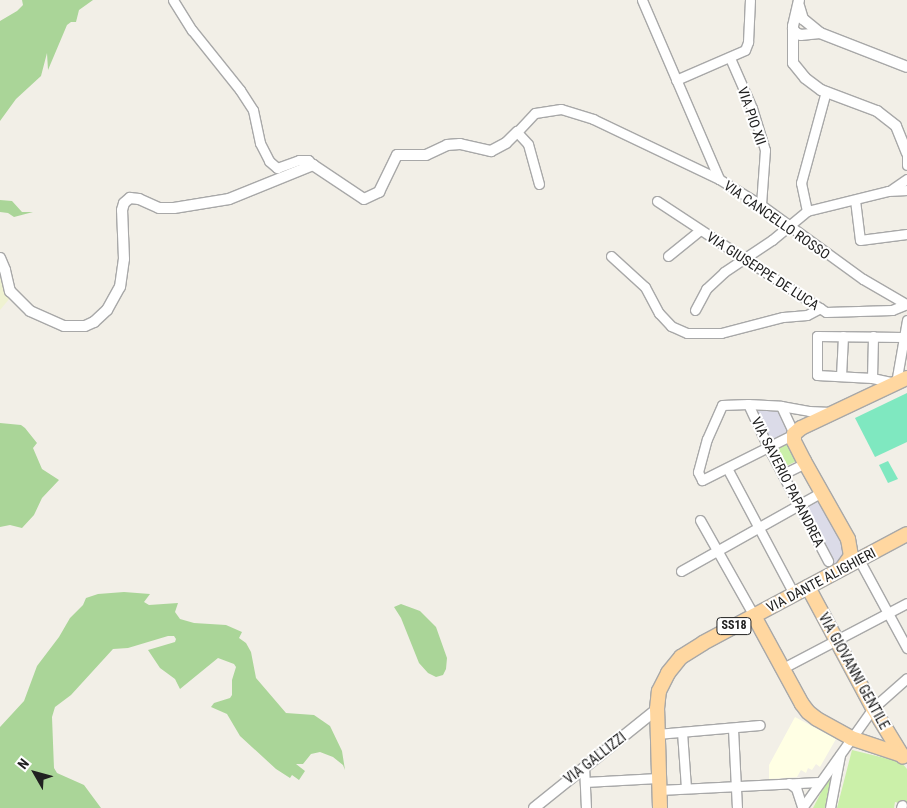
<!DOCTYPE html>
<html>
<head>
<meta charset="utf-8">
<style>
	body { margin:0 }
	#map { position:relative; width:907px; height:808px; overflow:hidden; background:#f2efe7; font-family:"Roboto Condensed",sans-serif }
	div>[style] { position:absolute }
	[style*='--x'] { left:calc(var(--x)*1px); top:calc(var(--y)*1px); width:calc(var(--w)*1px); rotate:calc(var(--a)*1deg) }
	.education>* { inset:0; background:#ffffe4 }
	.farmland>* { inset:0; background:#eff2d1 }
	.grass>* { inset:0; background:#cbf0a9; transform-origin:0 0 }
	.forest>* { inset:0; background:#aad598 }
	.pitch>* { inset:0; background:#7fe8c0 }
	.plaza>* { inset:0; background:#dbdbe8 }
	.roads { filter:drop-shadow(1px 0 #a8a8a8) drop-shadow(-1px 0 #a8a8a8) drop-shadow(0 1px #a8a8a8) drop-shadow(0 -1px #a8a8a8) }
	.minor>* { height:9px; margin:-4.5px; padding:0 4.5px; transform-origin:4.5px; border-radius:4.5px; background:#fff }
	.tertiary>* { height:10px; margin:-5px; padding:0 5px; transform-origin:5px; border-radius:5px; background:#fff }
	.primary>* { height:14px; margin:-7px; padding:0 7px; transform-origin:7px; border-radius:7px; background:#ffd7a0 }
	span { translate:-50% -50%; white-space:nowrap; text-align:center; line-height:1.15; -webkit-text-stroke:4px #fff; paint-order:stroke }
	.shield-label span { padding:1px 4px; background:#fff; border:1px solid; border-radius:4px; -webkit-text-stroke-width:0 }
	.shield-label { font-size:12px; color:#212121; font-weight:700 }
	.street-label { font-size:14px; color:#212121 }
	.north { position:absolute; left:10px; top:748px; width:50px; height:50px; -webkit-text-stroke:4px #fff; paint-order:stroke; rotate:308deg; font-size:14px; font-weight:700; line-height:20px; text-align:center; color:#212121 }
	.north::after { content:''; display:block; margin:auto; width:18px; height:22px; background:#212121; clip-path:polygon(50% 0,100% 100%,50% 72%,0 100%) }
</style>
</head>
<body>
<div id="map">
	<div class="education">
		<div style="clip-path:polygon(795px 717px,836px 739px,820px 767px,816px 764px,812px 770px,808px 768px,806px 773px,801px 770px,797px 777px,769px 779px,769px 765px)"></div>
	</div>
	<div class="farmland">
		<div style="clip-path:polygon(0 278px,10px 298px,0 310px)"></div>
	</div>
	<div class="grass">
		<div style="left:790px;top:441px;width:21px;height:17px;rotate:65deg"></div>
		<div style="clip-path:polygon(852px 750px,901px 762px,907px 769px,907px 805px,895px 802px,894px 808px,837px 808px)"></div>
		<div style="clip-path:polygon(828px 779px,833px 779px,827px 808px,813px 808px)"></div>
	</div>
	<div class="forest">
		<div style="clip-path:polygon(22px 0,93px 0,79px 10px,76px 22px,71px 22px,67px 25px,48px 70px,47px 53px,41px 76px,16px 99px,0 121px,0 21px,17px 11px,23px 5px)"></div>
		<div style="clip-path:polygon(0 200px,12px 201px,22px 212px,33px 212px,14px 217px,8px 213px,0 212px)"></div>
		<div style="clip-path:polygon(0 423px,21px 425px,25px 428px,37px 443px,33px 448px,42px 469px,59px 480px,42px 498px,34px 515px,22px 528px,10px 525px,0 527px)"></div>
		<div style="clip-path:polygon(124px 592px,150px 594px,144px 602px,149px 605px,178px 603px,175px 612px,180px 619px,194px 623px,226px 625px,242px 632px,239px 638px,246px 643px,251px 652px,256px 678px,286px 713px,314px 715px,330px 726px,342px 751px,345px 770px,343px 765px,333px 757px,320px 752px,311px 754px,303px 764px,296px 764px,305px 771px,299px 780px,292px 775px,290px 778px,276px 769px,240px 736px,227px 714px,211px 707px,214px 703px,230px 698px,232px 695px,232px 680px,236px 667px,234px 664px,218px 658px,180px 689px,175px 679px,160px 668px,148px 650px,175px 642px,176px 639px,174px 636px,168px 636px,128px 648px,113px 649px,71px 695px,55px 707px,52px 717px,54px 768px,57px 773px,84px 785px,101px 808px,0 808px,0 727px,24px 701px,37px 666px,59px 637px,70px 618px,83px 605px,86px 598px,98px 594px)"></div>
		<div style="clip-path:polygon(401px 604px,420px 611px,436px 627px,447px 658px,446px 669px,443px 675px,436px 677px,428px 673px,419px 663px,401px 618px,394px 607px)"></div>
	</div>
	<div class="pitch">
		<div style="clip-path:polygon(907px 393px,907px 442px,875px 457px,855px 418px)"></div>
		<div style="clip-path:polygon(888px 461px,898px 479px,888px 483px,879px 465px)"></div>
	</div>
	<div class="plaza">
		<div style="clip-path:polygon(748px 404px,781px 406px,794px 434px,768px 447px)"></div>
		<div style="clip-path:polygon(816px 491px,848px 551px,843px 562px,832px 569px,796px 501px)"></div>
	</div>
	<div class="roads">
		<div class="minor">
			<div style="--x:173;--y:0;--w:36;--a:58"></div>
			<div style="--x:192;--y:30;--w:77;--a:51.3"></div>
			<div style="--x:240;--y:90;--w:24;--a:57"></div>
			<div style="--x:253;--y:110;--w:34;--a:78"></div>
			<div style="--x:260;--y:143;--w:20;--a:63"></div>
			<div style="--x:269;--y:161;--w:11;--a:41"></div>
			<div style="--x:277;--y:168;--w:23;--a:-20"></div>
			<div style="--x:299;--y:160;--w:9;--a:0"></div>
			<div style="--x:308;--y:160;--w:7;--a:45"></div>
			<div style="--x:642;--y:0;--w:195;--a:66.7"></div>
			<div style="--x:730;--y:58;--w:55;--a:66.3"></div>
			<div style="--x:752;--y:108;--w:44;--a:72.8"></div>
			<div style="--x:765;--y:150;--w:55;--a:94.2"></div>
			<div style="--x:676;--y:80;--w:75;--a:-23.5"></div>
			<div style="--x:745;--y:50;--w:9;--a:-69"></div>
			<div style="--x:748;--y:42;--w:42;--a:-87.3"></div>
			<div style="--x:907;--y:153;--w:12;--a:90"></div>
			<div style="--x:539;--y:184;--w:41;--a:-105.4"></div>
			<div style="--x:528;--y:144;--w:16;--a:-133"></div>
			<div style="--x:517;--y:132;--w:26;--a:-47"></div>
			<div style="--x:535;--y:113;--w:26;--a:-9"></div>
			<div style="--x:561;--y:109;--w:34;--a:17"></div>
			<div style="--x:593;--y:119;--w:140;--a:25.5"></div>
			<div style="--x:719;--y:179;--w:49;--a:31.8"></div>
			<div style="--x:761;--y:205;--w:126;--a:36"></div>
			<div style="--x:863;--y:279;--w:50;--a:30.2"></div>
			<div style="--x:891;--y:190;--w:19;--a:-35"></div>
			<div style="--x:855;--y:200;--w:40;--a:82.9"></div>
			<div style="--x:860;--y:240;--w:47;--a:-7.3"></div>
			<div style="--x:657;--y:201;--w:202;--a:33.3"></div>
			<div style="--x:826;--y:312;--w:66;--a:-1.7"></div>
			<div style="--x:892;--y:310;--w:16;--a:-22"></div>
			<div style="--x:807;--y:211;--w:29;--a:-102"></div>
			<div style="--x:801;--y:183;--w:95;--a:-74.8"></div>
			<div style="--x:611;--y:256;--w:46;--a:42.4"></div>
			<div style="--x:645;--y:287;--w:30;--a:62"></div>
			<div style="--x:659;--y:313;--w:18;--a:47"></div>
			<div style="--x:671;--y:326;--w:17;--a:24"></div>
			<div style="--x:687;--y:333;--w:34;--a:0"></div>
			<div style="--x:721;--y:333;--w:64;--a:-14.5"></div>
			<div style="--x:783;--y:317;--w:24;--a:-5"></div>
			<div style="--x:807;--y:315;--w:15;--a:-28"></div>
			<div style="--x:668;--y:256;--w:41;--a:-39.1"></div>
			<div style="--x:695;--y:310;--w:24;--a:-62"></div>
			<div style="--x:706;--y:289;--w:25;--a:-43"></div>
			<div style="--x:724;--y:272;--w:58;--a:-33.7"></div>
			<div style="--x:772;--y:240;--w:45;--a:-39.6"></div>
			<div style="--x:807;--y:211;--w:83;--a:-13.9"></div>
			<div style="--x:888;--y:191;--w:19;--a:-3"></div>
			<div style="--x:903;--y:337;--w:86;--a:-179.3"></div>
			<div style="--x:817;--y:336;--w:39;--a:90"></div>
			<div style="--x:817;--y:375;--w:55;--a:3.1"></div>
			<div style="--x:872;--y:378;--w:25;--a:12"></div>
			<div style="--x:896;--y:383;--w:64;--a:-80.1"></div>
			<div style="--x:841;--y:376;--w:40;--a:-87.1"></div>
			<div style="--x:872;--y:378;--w:42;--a:-88.6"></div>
			<div style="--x:748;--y:404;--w:47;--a:65.1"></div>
			<div style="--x:768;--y:447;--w:129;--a:62.2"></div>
			<div style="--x:781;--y:406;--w:31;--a:65"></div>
			<div style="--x:794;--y:434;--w:103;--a:153.4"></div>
			<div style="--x:702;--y:480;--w:9;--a:-117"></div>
			<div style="--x:698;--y:472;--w:34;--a:-75"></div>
			<div style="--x:707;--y:439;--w:37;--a:-66"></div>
			<div style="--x:722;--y:405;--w:26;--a:-2"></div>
			<div style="--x:748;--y:404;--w:33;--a:3"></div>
			<div style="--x:781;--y:406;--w:28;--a:10"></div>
			<div style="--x:809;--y:411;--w:21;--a:3"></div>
			<div style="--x:727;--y:468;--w:143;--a:62"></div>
			<div style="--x:783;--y:474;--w:25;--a:-26"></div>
			<div style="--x:700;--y:520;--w:110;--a:60.6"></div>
			<div style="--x:857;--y:556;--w:105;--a:61.5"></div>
			<div style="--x:681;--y:571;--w:162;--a:-29.3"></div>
			<div style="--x:783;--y:668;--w:140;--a:-27.7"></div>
			<div style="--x:733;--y:729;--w:79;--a:87.1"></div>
			<div style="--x:682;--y:732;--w:56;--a:85.9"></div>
			<div style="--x:657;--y:734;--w:103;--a:-5"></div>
			<div style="--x:584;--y:766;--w:42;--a:87.3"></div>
			<div style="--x:585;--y:782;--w:73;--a:-3.1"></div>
			<div style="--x:789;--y:783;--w:9;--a:36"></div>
			<div style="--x:796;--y:788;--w:19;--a:72"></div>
			<div style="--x:659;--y:790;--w:160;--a:-2.9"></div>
			<div style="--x:802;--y:808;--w:123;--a:-54.6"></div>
			<div style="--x:873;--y:708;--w:45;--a:-41.4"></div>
			<div style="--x:830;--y:808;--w:54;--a:-79.3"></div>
			<div style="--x:901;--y:808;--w:3;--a:-72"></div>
		</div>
		<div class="tertiary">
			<div style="--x:799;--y:0;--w:27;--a:103"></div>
			<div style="--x:793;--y:26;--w:37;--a:90"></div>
			<div style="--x:793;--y:63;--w:19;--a:51"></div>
			<div style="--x:805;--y:78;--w:20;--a:37"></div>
			<div style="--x:821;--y:90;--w:60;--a:20.6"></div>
			<div style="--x:877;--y:111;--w:24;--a:38"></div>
			<div style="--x:896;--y:126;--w:29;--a:68"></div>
			<div style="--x:799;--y:6;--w:14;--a:73"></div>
			<div style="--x:803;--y:19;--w:22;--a:39"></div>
			<div style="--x:820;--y:33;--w:93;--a:21.3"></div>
			<div style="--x:793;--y:29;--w:5;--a:53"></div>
			<div style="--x:796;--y:33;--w:5;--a:22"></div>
			<div style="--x:801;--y:35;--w:19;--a:-6"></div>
			<div style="--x:0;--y:258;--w:13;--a:67"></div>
			<div style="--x:5;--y:270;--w:22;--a:77"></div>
			<div style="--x:10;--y:291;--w:28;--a:45"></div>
			<div style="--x:30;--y:311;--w:37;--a:24"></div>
			<div style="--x:64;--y:326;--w:21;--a:0"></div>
			<div style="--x:85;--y:326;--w:10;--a:-24"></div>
			<div style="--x:94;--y:322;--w:18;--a:-43"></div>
			<div style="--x:107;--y:310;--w:26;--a:-61"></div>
			<div style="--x:120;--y:287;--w:28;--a:-82"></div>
			<div style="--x:124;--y:259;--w:49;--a:-92.3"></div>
			<div style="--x:122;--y:210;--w:7;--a:-74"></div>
			<div style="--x:124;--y:203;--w:8;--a:-40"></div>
			<div style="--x:130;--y:198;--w:9;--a:6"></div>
			<div style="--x:139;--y:199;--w:22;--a:24"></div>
			<div style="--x:159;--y:208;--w:15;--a:0"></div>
			<div style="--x:174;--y:208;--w:56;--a:-9.3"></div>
			<div style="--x:229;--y:199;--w:91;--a:-22"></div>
			<div style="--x:313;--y:165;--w:61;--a:33.7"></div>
			<div style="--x:364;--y:199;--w:17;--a:-25"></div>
			<div style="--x:379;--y:192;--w:41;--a:-64.1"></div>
			<div style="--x:397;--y:155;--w:29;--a:0"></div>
			<div style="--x:426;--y:155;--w:23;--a:-25"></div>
			<div style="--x:447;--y:145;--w:13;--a:-4"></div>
			<div style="--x:460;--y:144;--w:32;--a:13"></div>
			<div style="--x:491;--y:151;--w:17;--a:-28"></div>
			<div style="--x:506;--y:143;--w:16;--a:-45"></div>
			<div style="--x:534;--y:808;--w:158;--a:-38.8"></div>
		</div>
		<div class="primary">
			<div style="--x:843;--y:567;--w:14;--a:-54"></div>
			<div style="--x:851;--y:556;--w:17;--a:-100"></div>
			<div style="--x:848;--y:539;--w:90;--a:-119.4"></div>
			<div style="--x:804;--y:461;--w:22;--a:-117"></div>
			<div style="--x:794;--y:441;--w:7;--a:-90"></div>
			<div style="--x:794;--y:434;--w:9;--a:-41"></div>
			<div style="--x:801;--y:428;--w:117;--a:-25.3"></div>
			<div style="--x:808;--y:587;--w:137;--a:61.8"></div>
			<div style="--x:873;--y:708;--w:57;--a:58.5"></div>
			<div style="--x:754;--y:616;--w:100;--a:61.4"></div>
			<div style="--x:802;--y:704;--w:10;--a:53"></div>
			<div style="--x:808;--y:712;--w:11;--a:38"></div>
			<div style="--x:817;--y:719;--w:39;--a:29"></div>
			<div style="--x:851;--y:738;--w:54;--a:18.4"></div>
			<div style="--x:660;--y:808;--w:99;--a:-91.7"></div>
			<div style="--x:657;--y:709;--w:18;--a:-84"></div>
			<div style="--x:659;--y:691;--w:20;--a:-63"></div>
			<div style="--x:668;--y:673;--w:21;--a:-51"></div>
			<div style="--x:681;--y:657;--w:26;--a:-32"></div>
			<div style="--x:703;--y:643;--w:231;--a:-28.1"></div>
		</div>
	</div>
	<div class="shield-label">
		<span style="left:734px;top:626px">SS18</span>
	</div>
	<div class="street-label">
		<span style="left:752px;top:116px;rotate:71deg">VIA PIO XII</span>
		<span style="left:777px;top:220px;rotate:35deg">VIA CANCELLO ROSSO</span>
		<span style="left:763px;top:271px;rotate:33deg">VIA GIUSEPPE DE LUCA</span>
		<span style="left:788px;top:482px;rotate:63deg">VIA SAVERIO PAPANDREA</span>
		<span style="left:821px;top:580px;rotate:-28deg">VIA DANTE ALIGHIERI</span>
		<span style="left:854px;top:671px;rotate:61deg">VIA GIOVANNI GENTILE</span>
		<span style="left:595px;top:758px;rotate:-38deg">VIA GALLIZZI</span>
	</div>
	<div class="north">N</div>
</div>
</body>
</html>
